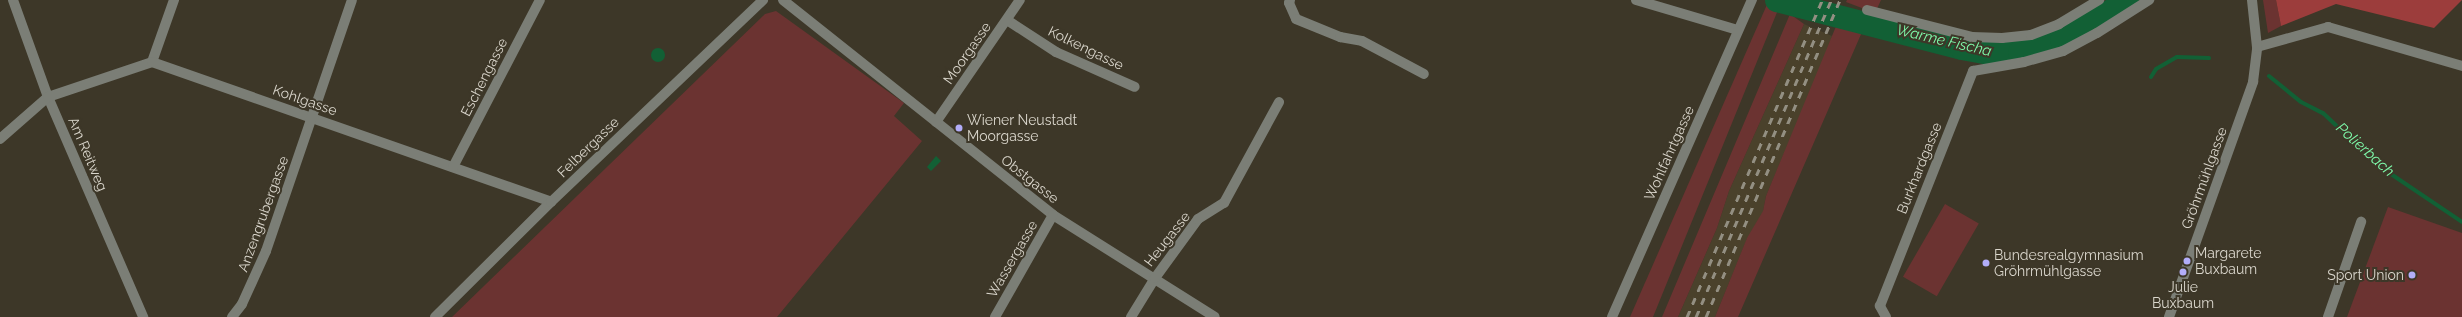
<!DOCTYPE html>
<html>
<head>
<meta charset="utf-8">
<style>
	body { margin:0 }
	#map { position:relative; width:2462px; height:317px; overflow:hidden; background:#3d3728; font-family:Raleway,sans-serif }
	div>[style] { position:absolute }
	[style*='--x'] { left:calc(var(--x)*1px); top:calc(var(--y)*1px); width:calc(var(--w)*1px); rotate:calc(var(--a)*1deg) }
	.built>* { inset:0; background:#4a412b }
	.green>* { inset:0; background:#6b3331; transform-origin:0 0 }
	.forest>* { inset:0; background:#9c3d3c }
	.water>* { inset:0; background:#126035 }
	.round { border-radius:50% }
	.stream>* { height:4px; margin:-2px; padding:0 2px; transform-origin:2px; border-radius:2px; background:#126035 }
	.river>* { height:23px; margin:-11.5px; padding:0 11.5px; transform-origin:11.5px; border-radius:11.5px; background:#126035 }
	.minor>* { height:10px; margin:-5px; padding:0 5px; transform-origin:5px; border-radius:5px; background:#7b7e76 }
	.rail>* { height:3px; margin-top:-1.5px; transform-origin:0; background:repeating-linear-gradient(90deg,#938f82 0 7px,transparent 0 14px) }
	.dots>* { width:11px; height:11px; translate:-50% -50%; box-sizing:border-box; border:2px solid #3d3728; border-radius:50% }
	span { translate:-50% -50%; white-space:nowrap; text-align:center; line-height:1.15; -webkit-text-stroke:4px #3d3728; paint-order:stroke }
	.street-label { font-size:14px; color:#dad6cc }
	.poi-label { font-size:14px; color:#dad6cc }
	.left { translate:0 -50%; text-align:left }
	.right { translate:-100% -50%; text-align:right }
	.water-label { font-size:15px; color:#7efaaa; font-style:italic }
</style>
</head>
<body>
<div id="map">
	<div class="built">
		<div style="clip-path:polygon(1804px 24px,1832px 36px,1829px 48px,1766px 196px,1763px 212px,1747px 239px,1715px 317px,1678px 317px,1717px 228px,1729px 191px)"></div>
	</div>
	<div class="green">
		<div style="clip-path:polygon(1769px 0,1782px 0,1653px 317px,1630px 317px)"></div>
		<div style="clip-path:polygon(1847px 0,1881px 0,1875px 13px,1846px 2px)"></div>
		<div style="clip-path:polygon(2263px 0,2276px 0,2281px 26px,2268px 33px)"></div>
		<div style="clip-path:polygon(776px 11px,904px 103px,894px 116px,922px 141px,777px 317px,452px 317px,765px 14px)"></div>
		<div style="clip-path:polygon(1790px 14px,1804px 24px,1729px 191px,1717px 228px,1678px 317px,1662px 317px)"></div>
		<div style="clip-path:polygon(1839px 19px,1862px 32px,1738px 317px,1715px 317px,1747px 238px,1763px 211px,1766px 196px)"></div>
		<div style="left:1945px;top:204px;width:39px;height:84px;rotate:30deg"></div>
		<div style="clip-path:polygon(2388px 207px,2462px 233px,2462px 317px,2347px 317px)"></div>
	</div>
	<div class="forest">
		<div style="clip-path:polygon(2276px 0,2462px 0,2434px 28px,2336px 4px,2281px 26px)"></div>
	</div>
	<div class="water">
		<div class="round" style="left:651px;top:48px;width:14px;height:14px"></div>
		<div style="clip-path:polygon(936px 156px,941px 161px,931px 171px,927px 167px)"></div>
	</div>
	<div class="stream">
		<div style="--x:2269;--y:76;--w:41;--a:39.1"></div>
		<div style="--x:2301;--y:102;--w:25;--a:27"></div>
		<div style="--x:2323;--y:113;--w:77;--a:43.4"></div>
		<div style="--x:2379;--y:166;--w:100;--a:34"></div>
		<div style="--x:2151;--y:77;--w:9;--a:-58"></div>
		<div style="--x:2156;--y:69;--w:24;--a:-30"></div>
		<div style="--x:2177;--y:57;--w:32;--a:2"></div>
	</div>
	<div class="river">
		<div style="--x:1776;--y:0;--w:191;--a:14.5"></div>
		<div style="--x:1961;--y:48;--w:28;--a:10"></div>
		<div style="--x:1989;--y:53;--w:30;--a:-2"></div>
		<div style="--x:2019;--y:52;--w:44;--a:-15.9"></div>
		<div style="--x:2061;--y:40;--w:77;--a:-31.2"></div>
	</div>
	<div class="minor">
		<div style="--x:13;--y:0;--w:103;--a:70.2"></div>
		<div style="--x:48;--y:97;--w:240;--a:66.6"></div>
		<div style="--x:783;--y:0;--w:345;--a:38.5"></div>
		<div style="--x:1053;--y:215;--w:191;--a:32.2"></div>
		<div style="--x:1290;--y:0;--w:3;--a:108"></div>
		<div style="--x:1289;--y:3;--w:17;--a:66"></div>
		<div style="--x:1296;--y:19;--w:48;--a:22.2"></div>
		<div style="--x:1340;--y:37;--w:22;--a:10"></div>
		<div style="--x:1362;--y:41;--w:70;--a:28"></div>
		<div style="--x:1636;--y:0;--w:106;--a:16.4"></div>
		<div style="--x:1867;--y:10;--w:108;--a:14.4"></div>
		<div style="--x:1972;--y:37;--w:30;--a:2"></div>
		<div style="--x:2002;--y:38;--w:29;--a:-6"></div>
		<div style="--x:2031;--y:35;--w:30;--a:-21"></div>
		<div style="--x:2059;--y:24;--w:47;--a:-31"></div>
		<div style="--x:1007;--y:20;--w:59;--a:33.1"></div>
		<div style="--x:1056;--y:52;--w:86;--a:23.9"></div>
		<div style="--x:2257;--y:47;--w:74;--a:-15.7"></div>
		<div style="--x:2328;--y:27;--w:140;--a:16.2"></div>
		<div style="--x:152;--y:62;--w:66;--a:-70.5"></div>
		<div style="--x:936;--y:122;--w:148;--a:-55.5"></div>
		<div style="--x:0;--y:139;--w:64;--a:-41.2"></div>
		<div style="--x:48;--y:97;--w:110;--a:-18.6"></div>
		<div style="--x:152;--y:62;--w:423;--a:19.3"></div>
		<div style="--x:453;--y:167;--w:188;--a:-62.5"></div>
		<div style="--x:232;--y:317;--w:16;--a:-52"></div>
		<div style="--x:242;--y:304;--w:58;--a:-65.6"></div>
		<div style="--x:266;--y:251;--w:265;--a:-71.1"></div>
		<div style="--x:435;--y:317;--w:163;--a:-44.8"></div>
		<div style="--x:551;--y:202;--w:293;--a:-43.6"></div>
		<div style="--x:995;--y:317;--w:117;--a:-60.4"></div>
		<div style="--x:1131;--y:317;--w:46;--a:-58.4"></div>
		<div style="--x:1155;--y:278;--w:73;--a:-53.9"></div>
		<div style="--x:1198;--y:219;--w:31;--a:-32"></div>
		<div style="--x:1224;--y:203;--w:115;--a:-61.4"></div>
		<div style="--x:1612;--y:317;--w:347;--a:-66.2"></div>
		<div style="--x:1886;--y:317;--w:13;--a:-119"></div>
		<div style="--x:1880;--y:306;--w:253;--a:-68.4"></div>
		<div style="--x:1973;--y:71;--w:52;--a:-10"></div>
		<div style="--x:2024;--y:62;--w:41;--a:-15.8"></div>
		<div style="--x:2063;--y:51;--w:38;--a:-28"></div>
		<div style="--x:2097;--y:33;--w:62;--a:-32.4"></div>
		<div style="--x:2169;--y:317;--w:250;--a:-70.3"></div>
		<div style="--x:2253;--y:82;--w:35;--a:-83"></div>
		<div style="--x:2257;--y:47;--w:47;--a:-96.1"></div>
		<div style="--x:2328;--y:317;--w:101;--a:-70.8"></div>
	</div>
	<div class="rail">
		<div style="--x:1687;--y:317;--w:345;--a:-66.9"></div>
		<div style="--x:1696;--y:317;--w:345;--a:-66.9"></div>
		<div style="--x:1706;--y:317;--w:344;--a:-67.1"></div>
	</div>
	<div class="dots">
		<div style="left:959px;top:128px;background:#b2adf9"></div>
		<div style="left:2187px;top:261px;background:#b2adf9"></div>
		<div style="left:1986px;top:263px;background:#b2adf9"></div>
		<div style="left:2183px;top:272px;background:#b2adf9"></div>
		<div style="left:2412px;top:275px;background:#b2adf9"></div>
	</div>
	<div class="street-label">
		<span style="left:1086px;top:48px;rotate:26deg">Kolkengasse</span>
		<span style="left:967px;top:53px;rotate:-55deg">Moorgasse</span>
		<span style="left:484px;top:77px;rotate:-63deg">Eschengasse</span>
		<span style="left:305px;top:100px;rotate:19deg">Kohlgasse</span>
		<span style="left:588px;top:147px;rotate:-44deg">Felbergasse</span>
		<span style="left:1669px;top:153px;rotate:-66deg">Wohlfahrtgasse</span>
		<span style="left:88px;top:154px;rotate:67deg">Am Reitweg</span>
		<span style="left:1919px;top:168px;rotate:-68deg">Burkhardgasse</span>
		<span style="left:2204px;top:178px;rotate:-70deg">Gröhrmühlgasse</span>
		<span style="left:1030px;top:179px;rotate:38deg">Obstgasse</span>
		<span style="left:263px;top:214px;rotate:-70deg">Anzengrubergasse</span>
		<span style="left:1167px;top:239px;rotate:-52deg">Heugasse</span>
		<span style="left:1012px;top:259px;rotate:-60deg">Wassergasse</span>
	</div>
	<div class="poi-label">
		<span class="left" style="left:967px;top:128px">Wiener Neustadt<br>Moorgasse</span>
		<span class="left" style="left:2195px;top:261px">Margarete<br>Buxbaum</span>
		<span class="left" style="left:1994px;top:263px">Bundesrealgymnasium<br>Gröhrmühlgasse</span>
		<span class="right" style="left:2404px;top:275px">Sport Union</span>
		<span style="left:2183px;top:295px">Julie<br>Buxbaum</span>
	</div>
	<div class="water-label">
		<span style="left:1944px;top:41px;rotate:13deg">Warme Fischa</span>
		<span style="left:2365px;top:150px;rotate:42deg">Polierbach</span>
	</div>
</div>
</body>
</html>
